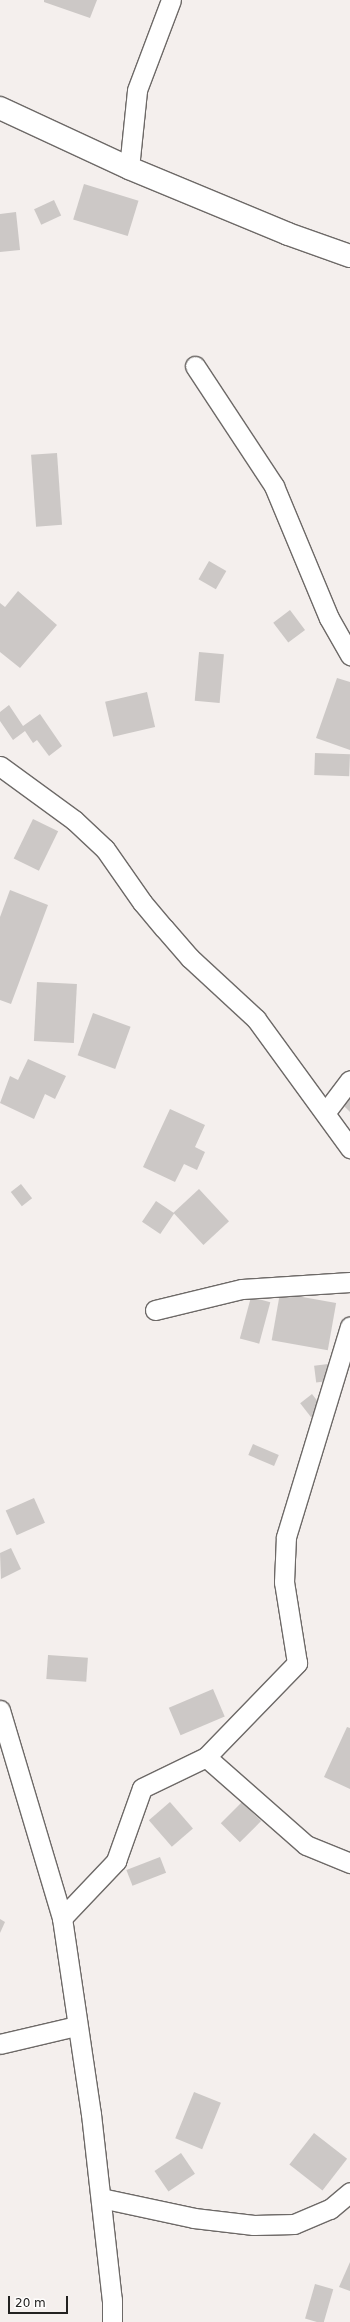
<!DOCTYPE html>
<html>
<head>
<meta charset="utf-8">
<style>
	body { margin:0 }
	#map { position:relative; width:350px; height:2322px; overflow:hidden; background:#f4efed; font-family:"DejaVu Sans",sans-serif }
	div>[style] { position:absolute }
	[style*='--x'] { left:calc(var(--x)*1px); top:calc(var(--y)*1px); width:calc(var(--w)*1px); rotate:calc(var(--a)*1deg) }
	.building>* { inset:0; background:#ccc8c6; transform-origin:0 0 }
	.roads { filter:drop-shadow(1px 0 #6d6967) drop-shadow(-1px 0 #6d6967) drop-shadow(0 1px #6d6967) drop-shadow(0 -1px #6d6967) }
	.minor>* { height:19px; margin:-9.5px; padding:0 9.5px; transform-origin:9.5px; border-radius:9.5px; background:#fff }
	.secondary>* { height:22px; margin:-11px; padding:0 11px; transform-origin:11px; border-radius:11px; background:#fff }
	span { translate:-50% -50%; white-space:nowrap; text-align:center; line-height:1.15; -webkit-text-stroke:3px #fffdfc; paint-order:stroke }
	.scale { position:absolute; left:8px; top:2296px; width:60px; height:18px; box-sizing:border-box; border:2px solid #222120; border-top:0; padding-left:5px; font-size:12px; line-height:14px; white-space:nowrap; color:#222120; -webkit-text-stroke:3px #fffdfc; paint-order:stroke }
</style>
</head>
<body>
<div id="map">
	<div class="building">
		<div style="clip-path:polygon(44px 0,97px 0,90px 18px,44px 2px)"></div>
		<div style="left:84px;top:184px;width:57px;height:37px;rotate:17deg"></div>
		<div style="left:54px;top:200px;width:17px;height:22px;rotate:65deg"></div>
		<div style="clip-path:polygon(16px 212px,20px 250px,0 252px,0 214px)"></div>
		<div style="left:57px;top:453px;width:72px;height:26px;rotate:86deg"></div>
		<div style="left:209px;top:561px;width:20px;height:21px;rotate:30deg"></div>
		<div style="clip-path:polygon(18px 591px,57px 625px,20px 668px,0 652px,0 603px,5px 607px)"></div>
		<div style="left:290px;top:610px;width:25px;height:21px;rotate:53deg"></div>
		<div style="left:199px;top:652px;width:25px;height:49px;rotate:5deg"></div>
		<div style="clip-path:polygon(337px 678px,350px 682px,350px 750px,316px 738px)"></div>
		<div style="left:147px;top:692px;width:36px;height:43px;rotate:77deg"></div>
		<div style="clip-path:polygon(9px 705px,23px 726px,40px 714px,62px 746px,49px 756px,37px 740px,33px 743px,25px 731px,13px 740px,0 721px,0 712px)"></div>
		<div style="left:315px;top:753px;width:35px;height:22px;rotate:2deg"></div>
		<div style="left:33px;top:819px;width:28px;height:44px;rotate:26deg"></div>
		<div style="clip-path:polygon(10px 890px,48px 905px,11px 1004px,0 1000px,0 917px)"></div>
		<div style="left:37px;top:982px;width:40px;height:59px;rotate:3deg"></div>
		<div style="left:93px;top:1013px;width:40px;height:45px;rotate:20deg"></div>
		<div style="clip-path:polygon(28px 1059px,66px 1076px,55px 1099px,45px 1094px,34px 1119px,0 1103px,10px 1076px,18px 1080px)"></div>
		<div style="clip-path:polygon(350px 1089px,350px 1112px,338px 1100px)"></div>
		<div style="clip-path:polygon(170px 1109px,205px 1125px,195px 1147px,205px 1152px,197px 1170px,184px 1164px,175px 1182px,143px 1167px)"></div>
		<div style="left:21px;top:1184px;width:18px;height:13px;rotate:52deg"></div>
		<div style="left:199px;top:1189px;width:44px;height:35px;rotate:47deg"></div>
		<div style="left:156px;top:1201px;width:22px;height:25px;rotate:34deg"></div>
		<div style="left:280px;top:1293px;width:57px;height:48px;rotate:10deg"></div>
		<div style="left:251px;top:1297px;width:20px;height:43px;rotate:15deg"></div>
		<div style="left:328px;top:1364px;width:17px;height:14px;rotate:83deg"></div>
		<div style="left:312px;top:1394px;width:18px;height:15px;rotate:52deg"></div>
		<div style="left:253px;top:1444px;width:28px;height:12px;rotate:23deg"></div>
		<div style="left:34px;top:1498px;width:27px;height:31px;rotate:66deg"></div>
		<div style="clip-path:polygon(11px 1548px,21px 1569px,1px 1579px,0 1553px)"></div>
		<div style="left:48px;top:1655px;width:40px;height:24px;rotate:4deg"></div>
		<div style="left:213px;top:1689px;width:30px;height:48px;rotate:67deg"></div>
		<div style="clip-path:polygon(347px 1727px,350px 1728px,350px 1789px,324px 1777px)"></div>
		<div style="left:170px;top:1802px;width:35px;height:28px;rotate:49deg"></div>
		<div style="left:242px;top:1802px;width:27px;height:30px;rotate:45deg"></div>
		<div style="left:160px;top:1857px;width:17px;height:36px;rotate:69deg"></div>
		<div style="clip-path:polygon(0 1919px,5px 1922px,0 1933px)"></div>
		<div style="left:194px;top:2092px;width:29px;height:50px;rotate:22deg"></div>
		<div style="left:314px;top:2133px;width:42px;height:40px;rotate:38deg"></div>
		<div style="left:181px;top:2153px;width:25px;height:32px;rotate:56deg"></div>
		<div style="clip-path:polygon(350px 2262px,350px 2291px,339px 2287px)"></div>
		<div style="left:315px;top:2284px;width:19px;height:36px;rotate:16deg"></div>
	</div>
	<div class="roads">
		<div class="minor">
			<div style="--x:129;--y:168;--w:78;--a:-84.1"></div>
			<div style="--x:137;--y:90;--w:96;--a:-69.3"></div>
			<div style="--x:195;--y:366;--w:144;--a:56.6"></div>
			<div style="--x:274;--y:486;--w:143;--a:67.4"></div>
			<div style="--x:329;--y:618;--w:43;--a:60.4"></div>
			<div style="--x:0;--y:766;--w:92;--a:36.1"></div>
			<div style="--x:74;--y:820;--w:42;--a:43.1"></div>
			<div style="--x:105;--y:849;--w:65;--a:55.1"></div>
			<div style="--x:142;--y:902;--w:34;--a:50"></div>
			<div style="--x:164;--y:928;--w:40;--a:49"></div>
			<div style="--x:190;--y:958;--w:90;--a:42.7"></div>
			<div style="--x:256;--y:1019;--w:160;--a:53.9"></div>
			<div style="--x:325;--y:1113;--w:41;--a:-52.9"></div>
			<div style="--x:155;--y:1310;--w:89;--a:-13.6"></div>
			<div style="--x:242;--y:1289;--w:108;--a:-3.7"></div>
			<div style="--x:0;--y:1710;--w:217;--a:73.4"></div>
			<div style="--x:62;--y:1918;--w:198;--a:81.6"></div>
			<div style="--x:91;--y:2114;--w:187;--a:83.6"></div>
			<div style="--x:112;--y:2300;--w:22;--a:90"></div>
			<div style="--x:206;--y:1757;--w:133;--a:41.3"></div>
			<div style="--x:306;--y:1845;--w:48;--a:22.2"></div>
			<div style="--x:62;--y:1918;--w:79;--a:-46.5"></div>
			<div style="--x:116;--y:1861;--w:77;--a:-70.4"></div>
			<div style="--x:142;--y:1788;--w:71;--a:-25.8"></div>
			<div style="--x:206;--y:1757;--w:131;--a:-45.9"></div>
			<div style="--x:297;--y:1663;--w:82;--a:-99.1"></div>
			<div style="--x:284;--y:1582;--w:45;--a:-87.5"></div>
			<div style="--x:286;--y:1537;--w:220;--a:-73.1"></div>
			<div style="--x:0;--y:2044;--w:78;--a:-13.3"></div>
			<div style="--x:101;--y:2198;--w:95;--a:12.1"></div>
			<div style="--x:194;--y:2218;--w:60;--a:6.7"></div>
			<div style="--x:254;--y:2225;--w:40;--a:-1.4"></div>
			<div style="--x:294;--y:2224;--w:39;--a:-23"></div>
			<div style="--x:330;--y:2209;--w:26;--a:-40"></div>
		</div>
		<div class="secondary">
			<div style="--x:0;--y:108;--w:142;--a:24.9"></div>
			<div style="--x:129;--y:168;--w:172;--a:22.5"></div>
			<div style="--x:288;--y:234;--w:66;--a:19.5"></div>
		</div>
	</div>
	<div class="scale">20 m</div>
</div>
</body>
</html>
